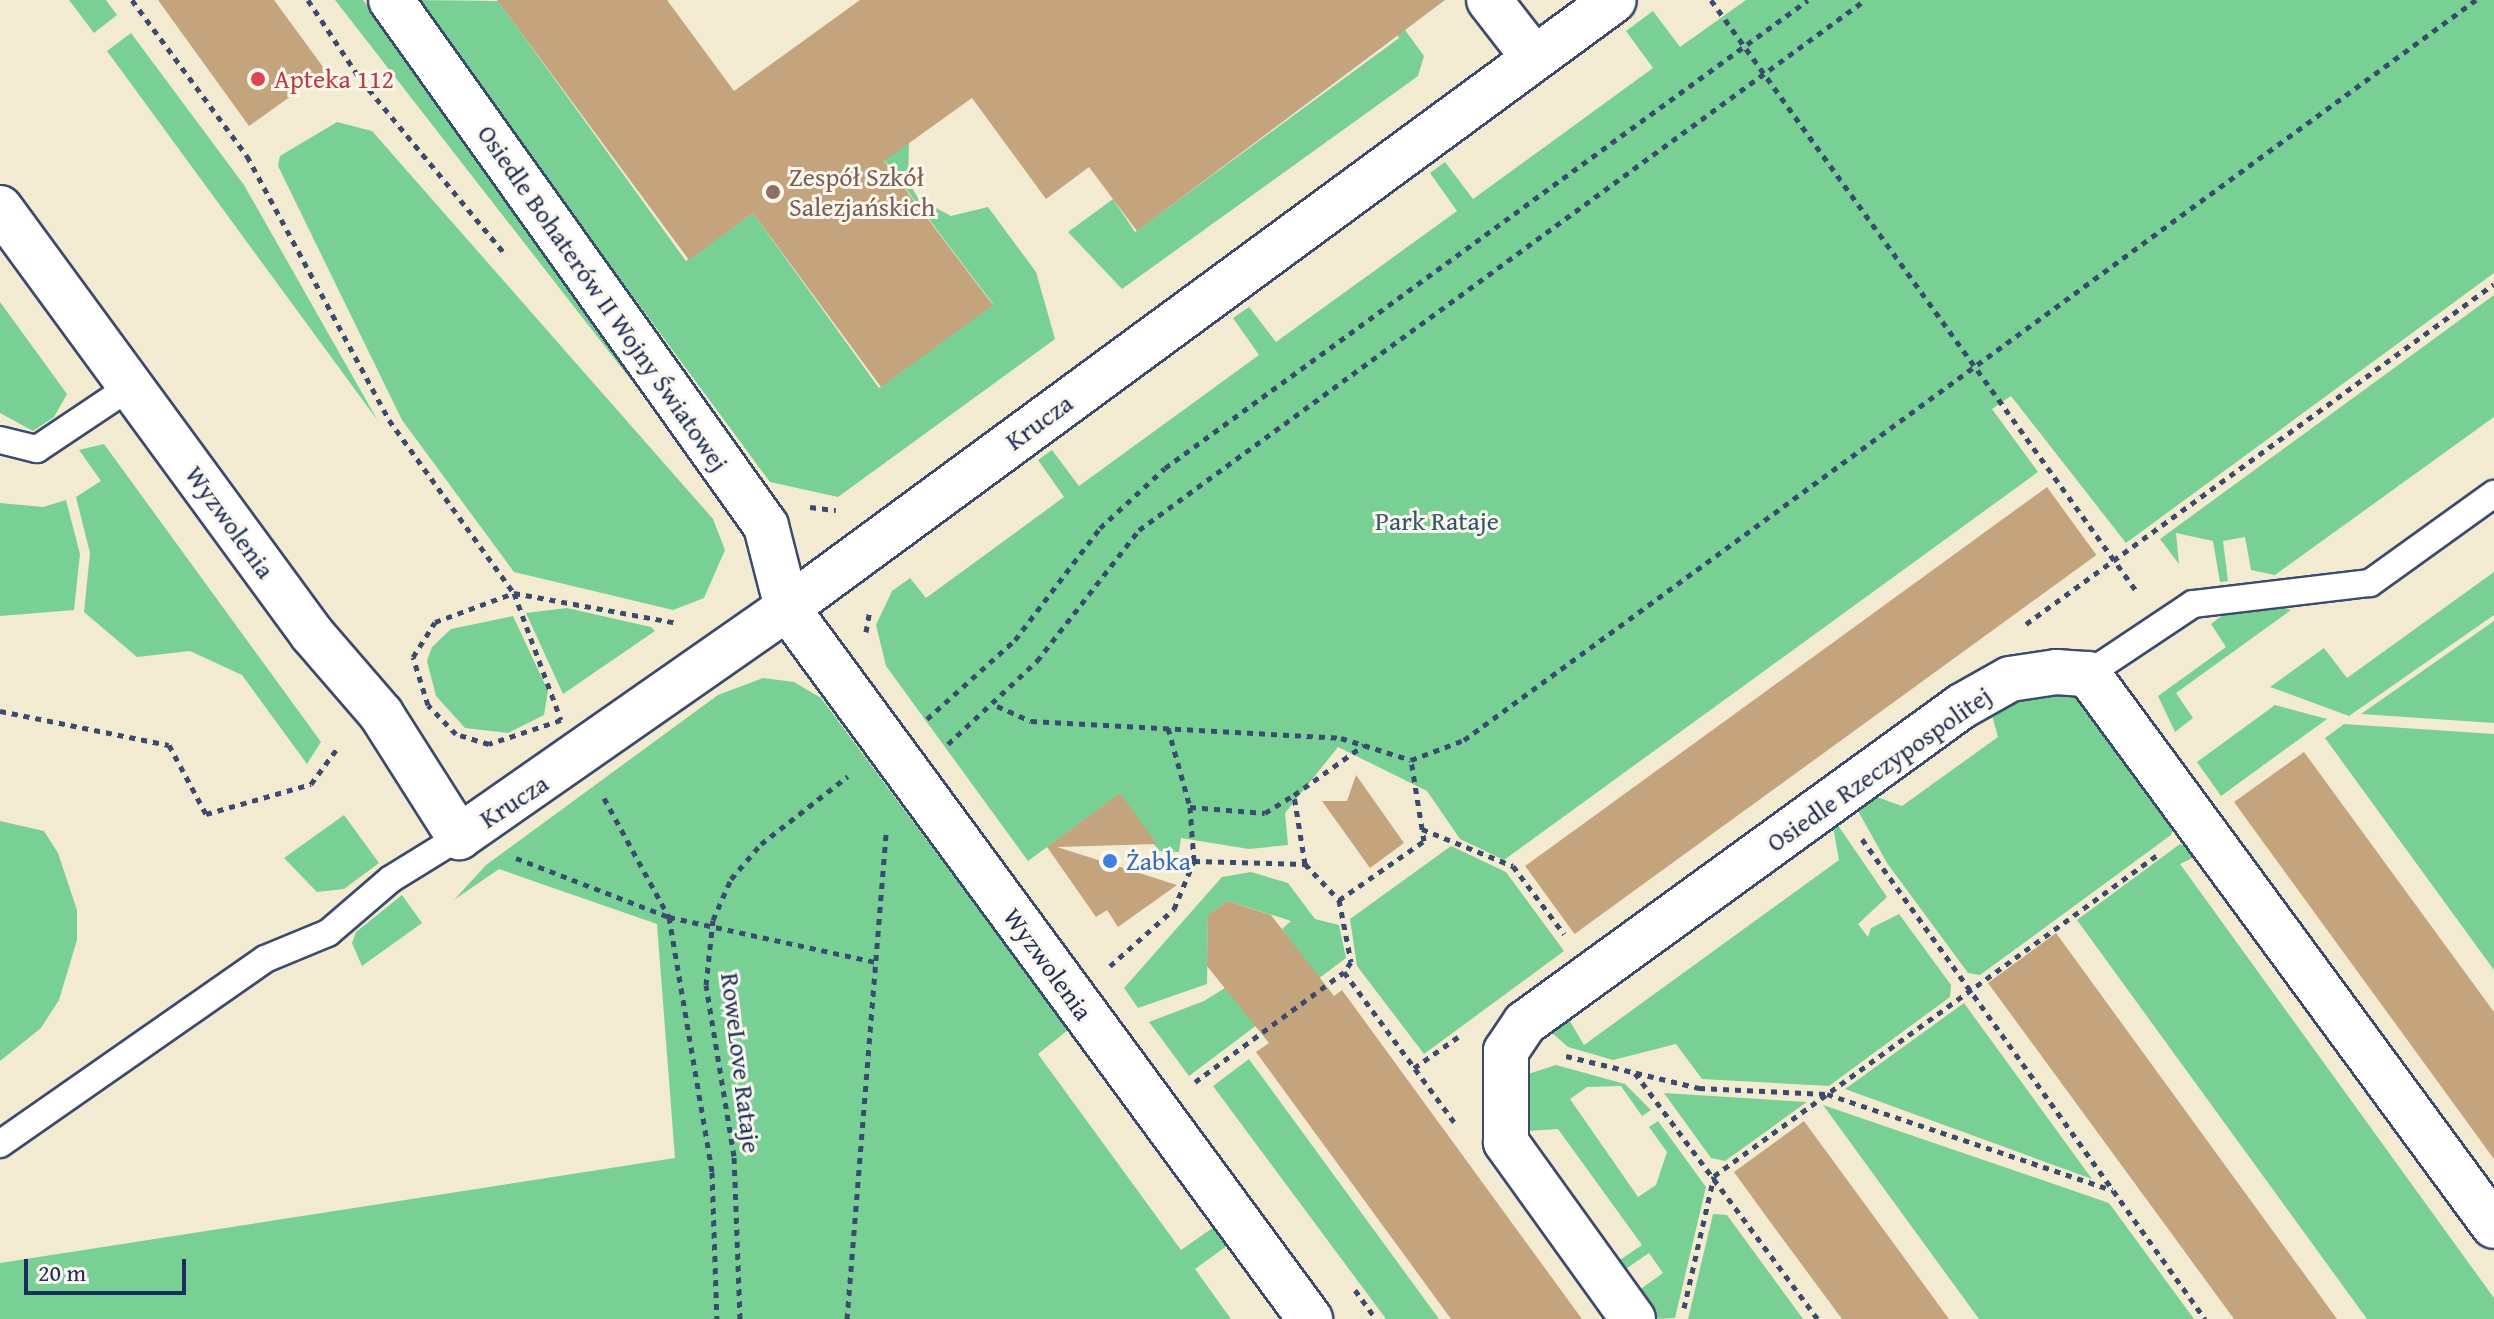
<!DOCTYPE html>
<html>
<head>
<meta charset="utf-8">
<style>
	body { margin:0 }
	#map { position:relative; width:2494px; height:1319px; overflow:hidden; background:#f3ead2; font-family:"Gentium Book Plus",serif }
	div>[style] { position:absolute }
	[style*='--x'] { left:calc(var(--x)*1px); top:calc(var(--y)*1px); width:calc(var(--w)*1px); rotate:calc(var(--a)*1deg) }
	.green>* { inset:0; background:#79d095 }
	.building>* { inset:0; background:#c4a47c; transform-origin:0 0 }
	.path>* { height:5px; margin-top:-2.5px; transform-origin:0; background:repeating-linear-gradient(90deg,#3b4b6f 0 6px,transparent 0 12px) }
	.roads { filter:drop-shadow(2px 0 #3b4b6f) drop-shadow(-2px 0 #3b4b6f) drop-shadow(0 2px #3b4b6f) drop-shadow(0 -2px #3b4b6f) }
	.lane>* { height:26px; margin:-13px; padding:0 13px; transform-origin:13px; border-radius:13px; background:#fff }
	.street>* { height:44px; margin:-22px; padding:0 22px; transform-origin:22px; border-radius:22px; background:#fff }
	.dots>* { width:22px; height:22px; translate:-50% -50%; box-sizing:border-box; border:4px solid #fbf7ec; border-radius:50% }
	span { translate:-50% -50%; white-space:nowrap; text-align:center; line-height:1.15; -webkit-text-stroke:6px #fbf7ec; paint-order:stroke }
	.health-label { font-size:26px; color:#be3a42 }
	.left { translate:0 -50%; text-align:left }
	.education-label { font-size:26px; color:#785e54 }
	.street-label { font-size:26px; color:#1b2f5e }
	.park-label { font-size:26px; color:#32576c }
	.shop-label { font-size:26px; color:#366cbe }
	.scale { position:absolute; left:24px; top:1259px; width:162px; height:36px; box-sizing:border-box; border:4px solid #1b2f5e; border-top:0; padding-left:10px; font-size:24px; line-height:28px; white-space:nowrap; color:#1b2f5e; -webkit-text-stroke:6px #fbf7ec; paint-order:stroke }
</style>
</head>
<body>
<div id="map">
	<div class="green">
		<div style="clip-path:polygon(69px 0,106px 0,117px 15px,94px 33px)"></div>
		<div style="clip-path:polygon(335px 0,363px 0,677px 425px,670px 430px)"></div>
		<div style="clip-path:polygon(414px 0,498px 1px,686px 261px,753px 213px,879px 388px,993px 304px,863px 132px,888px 113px,909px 143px,908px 181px,918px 198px,951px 216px,988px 207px,1036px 272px,1055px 339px,838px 497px,770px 482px)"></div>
		<div style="clip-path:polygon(1383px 0,1424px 56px,1418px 76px,1122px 289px,1068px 232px,1113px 199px,1135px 232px,1399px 38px)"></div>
		<div style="clip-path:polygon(1746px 0,2494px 0,2494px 273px,2126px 543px,2011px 396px,1992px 409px,2038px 472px,1504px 860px,1460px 839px,1427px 791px,1338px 747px,1285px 813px,1288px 845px,1249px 849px,1181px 838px,1179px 852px,1159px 851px,1118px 795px,1028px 861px,886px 666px,876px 625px,892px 591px,910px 578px,926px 598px,1064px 497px,1038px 460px,1052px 450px,1079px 486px,1259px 355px,1233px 318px,1249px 307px,1276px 342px,1457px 211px,1430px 173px,1445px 162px,1473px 199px,1653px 68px,1626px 31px,1653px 11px,1680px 47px)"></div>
		<div style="clip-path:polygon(131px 33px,244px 185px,378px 421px,107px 51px)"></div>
		<div style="clip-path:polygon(337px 122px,372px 131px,713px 519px,725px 550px,704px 598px,673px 610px,514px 572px,402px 420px,278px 166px,280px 156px)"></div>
		<div style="clip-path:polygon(2494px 295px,2494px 417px,2275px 575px,2251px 570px,2245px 537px,2223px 541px,2228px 581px,2220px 582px,2213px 541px,2176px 533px,2179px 564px,2160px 539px)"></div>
		<div style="clip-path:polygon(0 302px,67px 394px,54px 417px,33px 431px,0 413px)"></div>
		<div style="clip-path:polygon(104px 444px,321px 742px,307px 764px,242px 675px,190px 651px,137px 657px,84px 612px,90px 553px,76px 497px,101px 481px,79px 450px)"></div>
		<div style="clip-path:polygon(66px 500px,80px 554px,74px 610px,0 616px,0 503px,43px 507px)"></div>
		<div style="clip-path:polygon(2494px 572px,2494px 615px,2349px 716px,2270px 687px,2324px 648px,2347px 678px)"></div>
		<div style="clip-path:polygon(2280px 606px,2291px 610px,2176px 693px,2193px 718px,2175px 732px,2158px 696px,2226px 647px,2211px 624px,2233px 607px)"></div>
		<div style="clip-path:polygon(567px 608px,651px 627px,655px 631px,563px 694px,526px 613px)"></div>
		<div style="clip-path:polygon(513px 616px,548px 691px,544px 715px,508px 733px,465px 728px,436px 696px,427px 661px,432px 647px,451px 629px)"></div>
		<div style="clip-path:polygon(2494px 621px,2494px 723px,2361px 714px)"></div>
		<div style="clip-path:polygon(763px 678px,794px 682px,821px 698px,1068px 1030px,1038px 1054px,1181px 1250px,1214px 1227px,1228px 1245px,1195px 1269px,1231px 1319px,0 1319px,0 1263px,675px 1158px,657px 924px,499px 869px,454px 900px,486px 865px,718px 695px)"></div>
		<div style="clip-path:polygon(2054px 690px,2082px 698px,2177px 814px,2171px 835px,1980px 975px,1968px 973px,1887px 863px,1852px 800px,1863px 792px,1902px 806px,1998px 737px,1988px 701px)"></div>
		<div style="clip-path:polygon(2275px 705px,2327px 719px,2221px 796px,2197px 762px)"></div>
		<div style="clip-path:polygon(2344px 724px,2494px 734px,2494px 970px,2325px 738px)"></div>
		<div style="clip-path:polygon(344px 815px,379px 863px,344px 889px,317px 892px,284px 858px)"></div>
		<div style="clip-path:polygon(1831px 815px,1887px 897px,1858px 924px,1868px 937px,1871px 928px,1899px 914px,1951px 985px,1950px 997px,1829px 1086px,1702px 1079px,1676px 1044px,1613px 1060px,1568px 1047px,1543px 1025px,1564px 1011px,1584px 1045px,1839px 860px)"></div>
		<div style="clip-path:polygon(0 821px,44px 831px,58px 853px,77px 910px,77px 940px,59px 1000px,41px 1028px,0 1061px)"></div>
		<div style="clip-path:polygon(2180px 844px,2205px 852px,2180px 864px,2494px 1298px,2494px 1319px,2367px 1319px,2077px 920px)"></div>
		<div style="clip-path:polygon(1451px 846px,1506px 872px,1564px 951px,1424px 1054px,1357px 966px,1350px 919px)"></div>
		<div style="clip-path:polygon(1251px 872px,1288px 883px,1315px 919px,1339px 925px,1346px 958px,1189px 1076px,1149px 1022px,1204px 1001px,1294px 945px,1282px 929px,1291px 921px,1228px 901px,1208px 916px,1207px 984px,1138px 1008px,1124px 988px,1222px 877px)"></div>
		<div style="clip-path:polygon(402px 895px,422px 923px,362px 966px,352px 943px,356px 932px)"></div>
		<div style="clip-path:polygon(1964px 1003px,2092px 1179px,1845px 1089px)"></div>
		<div style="clip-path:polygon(1249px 1059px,1439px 1319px,1386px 1319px,1213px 1086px)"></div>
		<div style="clip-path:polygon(1556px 1065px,1625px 1084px,1651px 1110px,1642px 1116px,1621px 1086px,1587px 1087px,1570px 1099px,1638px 1197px,1656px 1185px,1667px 1152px,1649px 1127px,1658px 1121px,1706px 1187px,1675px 1318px,1654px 1319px,1635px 1293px,1663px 1273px,1649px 1253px,1620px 1273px,1614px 1264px,1642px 1245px,1558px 1129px,1527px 1131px,1528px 1074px)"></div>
		<div style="clip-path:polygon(1664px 1093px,1807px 1102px,1725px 1161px,1711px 1158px)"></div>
		<div style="clip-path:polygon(1823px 1105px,2109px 1203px,2194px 1319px,1979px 1319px)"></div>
		<div style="clip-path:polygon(1713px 1214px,1727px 1215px,1803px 1319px,1688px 1319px)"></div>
	</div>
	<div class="building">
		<div style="clip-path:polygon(158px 0,274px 0,326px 71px,249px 126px)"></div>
		<div style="clip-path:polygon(497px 0,667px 0,734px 91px,860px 0,1445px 0,1137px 231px,1089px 167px,1046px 199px,972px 98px,884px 161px,993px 305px,881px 387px,753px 213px,689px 260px)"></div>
		<div style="left:2047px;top:487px;width:84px;height:645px;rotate:54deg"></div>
		<div style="clip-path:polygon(2304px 752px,2494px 1012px,2494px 1159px,2234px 802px)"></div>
		<div style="clip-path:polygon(1356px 775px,1404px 843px,1370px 868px,1322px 801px,1347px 801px)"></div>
		<div style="clip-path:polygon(1120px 793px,1157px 844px,1057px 847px,1177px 885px,1118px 927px,1107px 910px,1096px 917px,1047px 847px)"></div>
		<div style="clip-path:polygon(1228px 901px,1271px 915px,1334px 996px,1342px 990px,1582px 1319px,1451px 1319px,1256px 1052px,1269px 1043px,1207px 966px,1208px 915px)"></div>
		<div style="clip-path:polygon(2056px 933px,2337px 1319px,2234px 1319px,2166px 1226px,1988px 983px)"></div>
		<div style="clip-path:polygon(1804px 1121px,1949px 1319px,1842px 1319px,1771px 1223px,1734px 1172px)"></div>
	</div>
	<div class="path">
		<div style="--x:132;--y:0;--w:194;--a:53.6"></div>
		<div style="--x:247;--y:156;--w:300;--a:61.7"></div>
		<div style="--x:389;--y:420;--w:213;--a:54.2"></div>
		<div style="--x:514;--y:593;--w:167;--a:10.4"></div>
		<div style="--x:308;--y:0;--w:96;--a:56.5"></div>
		<div style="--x:361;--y:80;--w:227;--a:50.4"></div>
		<div style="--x:1711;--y:0;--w:729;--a:54.26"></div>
		<div style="--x:810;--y:507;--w:26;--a:7"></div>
		<div style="--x:514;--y:593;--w:135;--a:69.7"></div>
		<div style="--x:561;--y:720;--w:76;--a:161.6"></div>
		<div style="--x:489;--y:744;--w:34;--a:-163"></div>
		<div style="--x:456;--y:734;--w:40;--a:-134"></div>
		<div style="--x:428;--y:705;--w:50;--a:-107.4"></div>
		<div style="--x:413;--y:657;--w:41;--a:-57.8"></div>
		<div style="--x:435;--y:622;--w:84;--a:-20.2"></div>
		<div style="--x:2026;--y:624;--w:578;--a:-36"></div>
		<div style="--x:866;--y:632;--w:22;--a:-80"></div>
		<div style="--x:997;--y:706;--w:37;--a:24"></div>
		<div style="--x:1031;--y:721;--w:310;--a:3.1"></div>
		<div style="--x:1341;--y:738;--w:73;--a:17.4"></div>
		<div style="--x:1411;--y:760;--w:57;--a:-20.7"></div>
		<div style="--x:1464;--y:740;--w:1254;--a:-36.18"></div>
		<div style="--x:0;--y:711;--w:172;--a:11.4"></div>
		<div style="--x:169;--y:745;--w:78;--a:61.8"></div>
		<div style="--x:206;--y:814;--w:109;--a:-15.9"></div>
		<div style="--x:311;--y:784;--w:47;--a:-53.6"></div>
		<div style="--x:927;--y:719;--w:118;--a:-41.9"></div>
		<div style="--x:1015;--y:640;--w:141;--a:-52.8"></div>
		<div style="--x:1100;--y:528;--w:88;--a:-42.7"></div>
		<div style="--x:1165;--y:468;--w:795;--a:-36.05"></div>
		<div style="--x:1168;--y:728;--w:82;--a:74.4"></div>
		<div style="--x:1190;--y:807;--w:54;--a:85.8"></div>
		<div style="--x:948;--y:744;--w:122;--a:-43"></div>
		<div style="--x:1037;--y:661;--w:166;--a:-52.1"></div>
		<div style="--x:1139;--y:530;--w:899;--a:-36.13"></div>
		<div style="--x:604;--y:798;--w:136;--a:61.4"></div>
		<div style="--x:669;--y:917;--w:212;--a:12.3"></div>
		<div style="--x:1190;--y:807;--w:75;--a:4.6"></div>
		<div style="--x:1265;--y:813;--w:34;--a:-32"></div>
		<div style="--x:1422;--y:829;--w:98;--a:22.1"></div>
		<div style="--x:1513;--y:866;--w:85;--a:53.1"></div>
		<div style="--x:1862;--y:839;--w:590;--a:54.45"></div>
		<div style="--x:516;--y:858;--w:164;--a:21.1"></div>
		<div style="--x:669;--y:917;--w:259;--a:80.4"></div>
		<div style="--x:712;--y:1172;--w:147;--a:88.1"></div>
		<div style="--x:1305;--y:864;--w:70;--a:-99.1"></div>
		<div style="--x:1294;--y:795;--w:86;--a:-35.5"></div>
		<div style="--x:1339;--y:900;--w:63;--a:79"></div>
		<div style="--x:1351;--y:962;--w:12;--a:125"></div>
		<div style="--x:1110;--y:966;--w:86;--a:-41.7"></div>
		<div style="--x:1174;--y:909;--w:52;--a:-67.4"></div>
		<div style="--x:1194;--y:861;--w:111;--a:1.5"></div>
		<div style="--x:1305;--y:864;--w:50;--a:46.6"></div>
		<div style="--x:1339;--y:900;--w:103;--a:-34.8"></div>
		<div style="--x:1424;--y:841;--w:82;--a:-99.1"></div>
		<div style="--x:1566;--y:1056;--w:137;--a:13.5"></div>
		<div style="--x:1699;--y:1088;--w:128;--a:2.7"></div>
		<div style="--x:1827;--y:1094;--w:301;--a:18.6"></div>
		<div style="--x:1414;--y:1068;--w:54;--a:-35.2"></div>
		<div style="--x:1635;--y:1073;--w:307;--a:53.4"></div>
		<div style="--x:1195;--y:1082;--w:185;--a:-36.4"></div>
		<div style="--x:1344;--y:972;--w:186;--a:53.7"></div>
		<div style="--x:1355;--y:1290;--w:36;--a:54"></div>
		<div style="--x:1684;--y:1308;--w:135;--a:-77.2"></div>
		<div style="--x:1714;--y:1176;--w:551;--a:-35.91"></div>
		<div style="--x:740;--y:1319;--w:163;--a:-92.1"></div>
		<div style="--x:734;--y:1156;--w:173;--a:-99.3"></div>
		<div style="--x:706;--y:985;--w:65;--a:-83.9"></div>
		<div style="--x:713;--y:920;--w:45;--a:-66.3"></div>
		<div style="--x:731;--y:879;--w:46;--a:-49.4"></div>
		<div style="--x:761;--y:844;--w:110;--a:-38"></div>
		<div style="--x:847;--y:1319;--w:492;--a:-85.4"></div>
	</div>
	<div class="roads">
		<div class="lane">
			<div style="--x:0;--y:440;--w:38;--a:14"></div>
			<div style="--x:37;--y:449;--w:113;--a:-33.8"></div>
			<div style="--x:2088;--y:674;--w:126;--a:-33.7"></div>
			<div style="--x:2193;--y:604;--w:178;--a:-6.8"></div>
			<div style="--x:2370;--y:583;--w:153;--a:-35.7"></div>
			<div style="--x:0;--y:1144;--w:323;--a:-34.9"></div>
			<div style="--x:265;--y:959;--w:68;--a:-22.4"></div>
			<div style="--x:328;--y:933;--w:83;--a:-40.6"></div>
			<div style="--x:391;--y:879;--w:80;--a:-31.7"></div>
		</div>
		<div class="street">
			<div style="--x:391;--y:0;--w:646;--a:54.51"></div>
			<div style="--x:766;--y:526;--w:85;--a:75.6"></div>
			<div style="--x:787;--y:608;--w:883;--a:53.66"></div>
			<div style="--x:1489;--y:0;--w:73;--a:52.2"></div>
			<div style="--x:0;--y:208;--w:528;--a:53.78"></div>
			<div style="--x:312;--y:634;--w:106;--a:49.2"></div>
			<div style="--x:381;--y:714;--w:146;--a:57.6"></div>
			<div style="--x:459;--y:837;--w:400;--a:-34.9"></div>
			<div style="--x:787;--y:608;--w:1026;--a:-36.32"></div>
			<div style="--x:1633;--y:1319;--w:218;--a:-125.7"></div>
			<div style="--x:1506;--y:1142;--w:91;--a:-90"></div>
			<div style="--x:1506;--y:1051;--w:34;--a:-56"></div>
			<div style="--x:1525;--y:1023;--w:540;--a:-35.96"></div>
			<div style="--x:1962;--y:706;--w:55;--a:-29.4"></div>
			<div style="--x:2010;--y:679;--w:47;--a:-8.7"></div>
			<div style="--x:2056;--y:672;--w:32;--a:4"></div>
			<div style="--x:2088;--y:674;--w:685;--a:53.67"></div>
		</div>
	</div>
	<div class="dots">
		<div style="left:258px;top:79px;background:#e0444e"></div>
		<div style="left:773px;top:192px;background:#8d6e63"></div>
		<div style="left:1110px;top:861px;background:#3f7fe0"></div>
	</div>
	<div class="health-label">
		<span class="left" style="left:274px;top:79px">Apteka 112</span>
	</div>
	<div class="education-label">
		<span class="left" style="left:789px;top:192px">Zespół Szkół<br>Salezjańskich</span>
	</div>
	<div class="street-label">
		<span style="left:603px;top:298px;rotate:55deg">Osiedle Bohaterów II Wojny Światowej</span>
		<span style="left:1039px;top:422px;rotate:-36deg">Krucza</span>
		<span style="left:230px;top:522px;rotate:54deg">Wyzwolenia</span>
		<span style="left:1879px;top:769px;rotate:-35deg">Osiedle Rzeczypospolitej</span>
		<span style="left:514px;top:801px;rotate:-33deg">Krucza</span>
		<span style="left:1048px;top:964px;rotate:54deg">Wyzwolenia</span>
		<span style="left:741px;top:1063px;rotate:83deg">RoweLove Rataje</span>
	</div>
	<div class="park-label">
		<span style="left:1437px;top:521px">Park Rataje</span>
	</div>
	<div class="shop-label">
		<span class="left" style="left:1126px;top:861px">Żabka</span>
	</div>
	<div class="scale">20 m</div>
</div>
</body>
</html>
